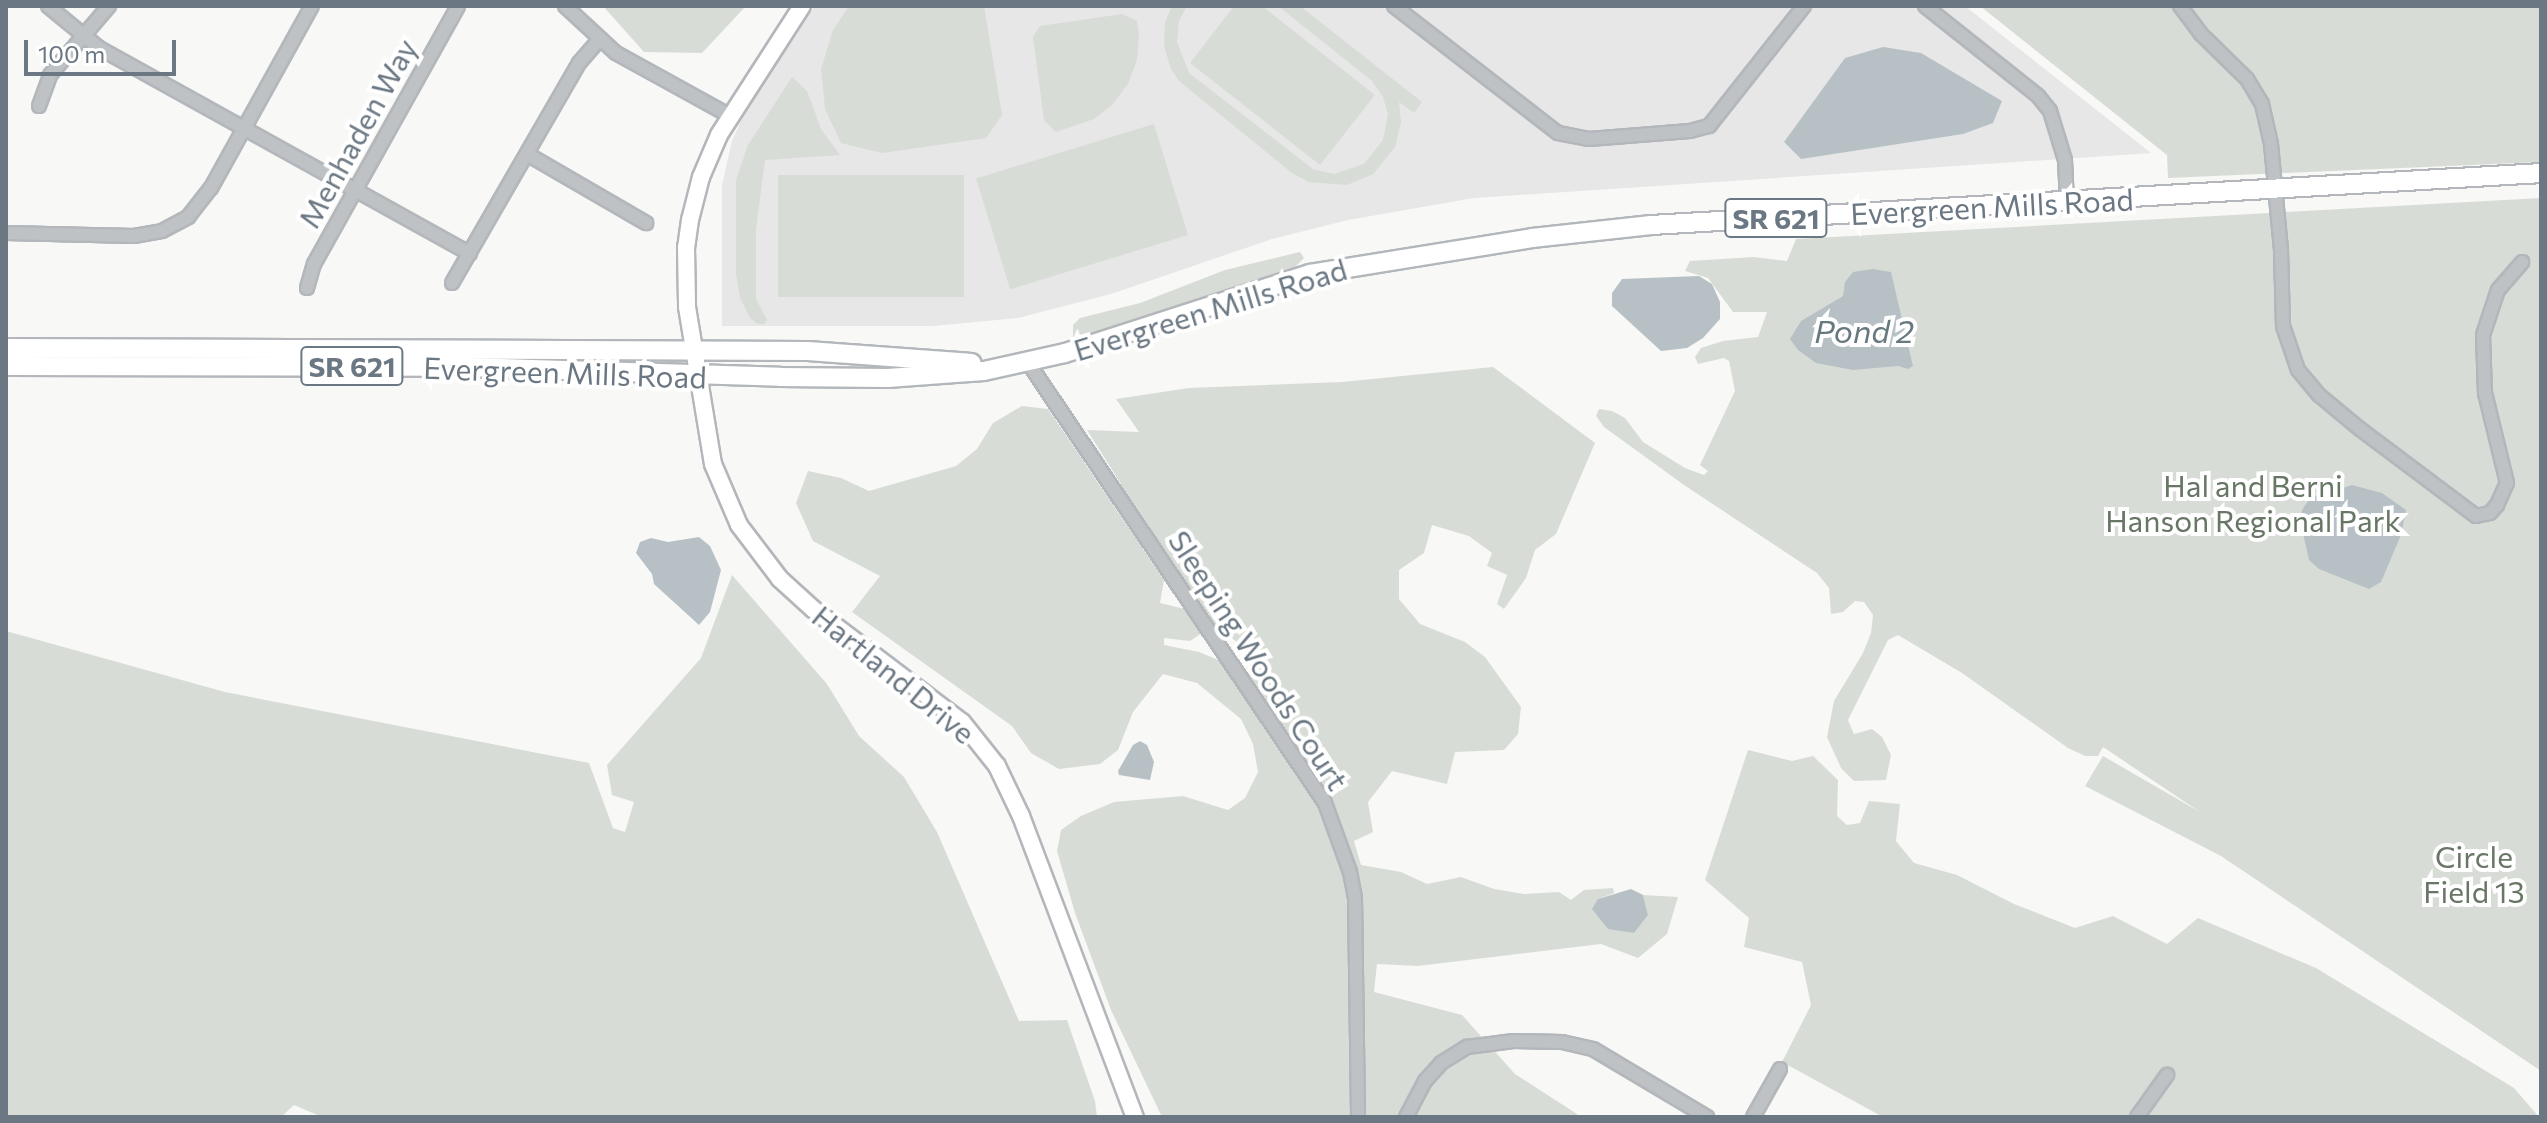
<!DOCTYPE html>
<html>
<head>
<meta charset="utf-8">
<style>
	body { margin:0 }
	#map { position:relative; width:2547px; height:1123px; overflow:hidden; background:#f8f8f6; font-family:Commissioner,sans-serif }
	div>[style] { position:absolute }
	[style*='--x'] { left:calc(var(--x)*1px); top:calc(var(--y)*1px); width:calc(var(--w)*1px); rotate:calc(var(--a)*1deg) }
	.built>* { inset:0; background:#e6e7e6 }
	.green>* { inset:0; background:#d8dcd6; transform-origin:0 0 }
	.water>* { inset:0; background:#b7c1c5 }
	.roads { filter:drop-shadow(2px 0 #b3b7bb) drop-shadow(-2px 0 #b3b7bb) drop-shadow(0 2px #b3b7bb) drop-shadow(0 -2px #b3b7bb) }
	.street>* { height:12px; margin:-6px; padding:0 6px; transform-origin:6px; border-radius:6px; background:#bec2c5 }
	.secondary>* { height:16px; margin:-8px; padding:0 8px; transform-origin:8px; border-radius:8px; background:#fff }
	.primary>* { height:18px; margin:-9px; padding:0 9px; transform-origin:9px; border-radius:9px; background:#fff }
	span { translate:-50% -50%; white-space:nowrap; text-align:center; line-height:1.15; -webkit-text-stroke:8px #fff; paint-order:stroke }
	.shield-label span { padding:2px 6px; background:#fff; border:2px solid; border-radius:6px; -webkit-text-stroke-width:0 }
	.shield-label { font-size:28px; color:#6b7883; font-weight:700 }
	.street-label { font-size:30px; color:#6b7883 }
	.park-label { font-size:30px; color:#687665 }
	.water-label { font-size:32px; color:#67787f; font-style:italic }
	.frame { position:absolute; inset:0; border:8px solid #6b7883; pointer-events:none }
	.scale { position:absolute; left:24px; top:40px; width:152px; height:36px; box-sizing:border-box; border:4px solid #6b7883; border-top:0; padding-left:10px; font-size:24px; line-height:28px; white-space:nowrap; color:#6b7883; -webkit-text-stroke:6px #fff; paint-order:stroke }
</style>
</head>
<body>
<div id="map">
	<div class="built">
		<div style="clip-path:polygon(815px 6px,1965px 6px,2151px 153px,1474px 198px,1348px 220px,1272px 239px,1111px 294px,1018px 318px,933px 326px,722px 326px,722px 185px,732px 141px,746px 109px)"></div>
	</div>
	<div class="green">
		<div style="clip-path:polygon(603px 6px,746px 6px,702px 53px,644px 52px)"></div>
		<div style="clip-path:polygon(849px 6px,984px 6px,1002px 115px,986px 138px,882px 153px,841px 143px,825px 109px,821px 69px,833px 30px)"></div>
		<div style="clip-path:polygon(1172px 6px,1187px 6px,1179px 21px,1177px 42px,1189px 73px,1313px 169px,1334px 174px,1364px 164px,1383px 140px,1388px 114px,1383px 97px,1372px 81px,1278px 6px,1300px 6px,1422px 102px,1414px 113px,1399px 102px,1401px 122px,1395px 147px,1373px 174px,1347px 185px,1309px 182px,1292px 173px,1179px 81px,1171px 69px,1164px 46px,1165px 22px)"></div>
		<div style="clip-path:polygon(1234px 6px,1262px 6px,1375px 95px,1320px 165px,1190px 63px)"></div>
		<div style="clip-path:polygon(1980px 6px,2541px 6px,2541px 162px,2168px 178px,2167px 155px)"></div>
		<div style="clip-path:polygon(1122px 14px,1137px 21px,1139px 34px,1137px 60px,1128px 84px,1112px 105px,1094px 119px,1056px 132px,1044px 120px,1033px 37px,1040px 26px)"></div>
		<div style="clip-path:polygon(792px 77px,807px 91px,821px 129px,840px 155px,765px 160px,756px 229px,756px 299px,767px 320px,764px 324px,758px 324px,750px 318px,740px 298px,736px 274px,736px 180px,748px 145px)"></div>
		<div style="left:1154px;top:124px;width:116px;height:186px;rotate:73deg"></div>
		<div style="left:964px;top:175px;width:122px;height:186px;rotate:90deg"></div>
		<div style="clip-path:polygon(2541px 198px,2541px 1071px,2221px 856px,2085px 786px,2103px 756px,2200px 812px,2103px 747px,2098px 756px,2085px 756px,2068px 748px,1962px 673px,1898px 635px,1888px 640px,1848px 720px,1854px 734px,1872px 729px,1882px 737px,1891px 755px,1886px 780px,1854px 781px,1841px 768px,1827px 737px,1834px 701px,1863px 653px,1871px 633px,1873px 615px,1864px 602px,1855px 601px,1843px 612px,1831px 614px,1829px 588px,1817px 573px,1684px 485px,1604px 427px,1596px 416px,1599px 409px,1612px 411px,1625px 418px,1643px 442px,1685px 468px,1704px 475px,1708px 471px,1700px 465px,1735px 391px,1729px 361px,1724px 358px,1698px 364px,1695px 357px,1701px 348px,1723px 341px,1758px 337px,1767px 312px,1733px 312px,1708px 278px,1685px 271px,1690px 261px,1754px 257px,1787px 261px,1796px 239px)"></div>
		<div style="clip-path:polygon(1300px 252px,1304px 258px,1293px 269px,1116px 329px,1073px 337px,1073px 325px,1080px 318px,1140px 303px,1225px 270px)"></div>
		<div style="clip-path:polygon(evenodd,1493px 367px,1595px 443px,1556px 534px,1535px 550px,1526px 578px,1504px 609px,1497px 604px,1507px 575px,1487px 566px,1492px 553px,1469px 536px,1432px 525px,1424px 553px,1399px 570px,1399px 599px,1420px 624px,1465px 642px,1485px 657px,1521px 707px,1518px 734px,1504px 750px,1455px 752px,1447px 784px,1392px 771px,1368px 802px,1373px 832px,1354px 841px,1361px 865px,1401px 872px,1427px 884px,1461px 877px,1494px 889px,1524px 894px,1559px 892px,1571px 900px,1584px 890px,1613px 888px,1614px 893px,1598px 899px,1608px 928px,1633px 933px,1648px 915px,1643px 895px,1678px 897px,1667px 934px,1638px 958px,1601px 944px,1418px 966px,1377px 964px,1374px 992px,1462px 1015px,1515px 1074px,1577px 1114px,1576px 1117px,1162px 1117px,1111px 1010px,1075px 913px,1057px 851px,1061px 830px,1081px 816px,1114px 802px,1183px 796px,1228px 810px,1245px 798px,1258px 772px,1253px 744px,1241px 719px,1197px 683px,1163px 674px,1133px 712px,1118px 750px,1100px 764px,1059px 769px,1031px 753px,1012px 726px,852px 612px,880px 576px,813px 541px,796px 503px,808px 471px,841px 478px,869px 491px,956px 466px,977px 449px,993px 423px,1022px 406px,1048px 409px,1164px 580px,1160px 603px,1185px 609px,1196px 603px,1087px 430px,1139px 432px,1116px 399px,1189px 388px,1342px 382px,1493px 367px,1202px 633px,1232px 638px,1259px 661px,1259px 677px,1199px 652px,1164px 645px,1164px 638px,1190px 641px,1202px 633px,1493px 367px,1240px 689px,1261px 696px,1318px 781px,1310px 795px,1240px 689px)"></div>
		<div style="clip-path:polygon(732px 575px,827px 684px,859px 736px,904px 777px,937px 832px,1019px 1021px,1067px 1020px,1095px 1101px,1097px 1117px,322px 1117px,294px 1105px,281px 1117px,6px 1117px,6px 631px,225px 692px,589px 763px,613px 828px,625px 832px,634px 802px,612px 795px,607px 765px,701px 658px)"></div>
		<div style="clip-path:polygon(1748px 750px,1792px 761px,1813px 756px,1838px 780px,1837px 816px,1847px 825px,1860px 823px,1869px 801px,1900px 804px,1896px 841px,1914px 863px,1957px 875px,2014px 904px,2075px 928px,2113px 916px,2167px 944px,2198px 918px,2316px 968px,2514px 1088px,2539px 1117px,1883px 1117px,1782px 1062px,1811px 1005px,1802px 962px,1744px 947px,1749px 918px,1705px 880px)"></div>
	</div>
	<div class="water">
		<div style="clip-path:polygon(1883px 47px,1921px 53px,2002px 101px,1993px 123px,1963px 134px,1801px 159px,1784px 142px,1845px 58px)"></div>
		<div style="clip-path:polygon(1873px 269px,1891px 272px,1913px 366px,1908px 369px,1898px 366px,1853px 370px,1816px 363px,1798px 350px,1790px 339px,1801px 321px,1843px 296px,1845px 282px,1853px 272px)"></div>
		<div style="clip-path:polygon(1699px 276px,1712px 284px,1720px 302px,1720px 319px,1703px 338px,1687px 348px,1661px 351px,1612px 306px,1612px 293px,1622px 279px)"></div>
		<div style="clip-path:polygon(2352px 485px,2382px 493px,2406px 510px,2401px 535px,2381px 582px,2369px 589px,2319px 569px,2309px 560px,2301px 525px,2302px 510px,2310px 498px)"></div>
		<div style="clip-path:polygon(699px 537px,710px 546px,721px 570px,710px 612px,699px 625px,654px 584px,652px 574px,636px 553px,640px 542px,651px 538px,668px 542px)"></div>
		<div style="clip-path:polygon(1140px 741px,1147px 745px,1154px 762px,1150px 780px,1119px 775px,1118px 771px,1133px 745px)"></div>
		<div style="clip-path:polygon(1631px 889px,1643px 895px,1648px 915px,1634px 933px,1608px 929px,1592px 909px,1598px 899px)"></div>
	</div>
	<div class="roads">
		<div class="street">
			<div style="--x:48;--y:6;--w:66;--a:39.5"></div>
			<div style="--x:99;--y:48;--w:424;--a:29"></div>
			<div style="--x:565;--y:6;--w:69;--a:42.7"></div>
			<div style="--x:616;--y:53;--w:130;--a:28.9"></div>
			<div style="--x:1394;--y:6;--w:207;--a:37.8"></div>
			<div style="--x:1558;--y:133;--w:32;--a:11"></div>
			<div style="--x:1589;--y:139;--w:101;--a:-4.5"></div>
			<div style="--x:1690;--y:131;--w:20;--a:-15"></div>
			<div style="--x:1709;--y:126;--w:153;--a:-51.6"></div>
			<div style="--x:1925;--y:6;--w:144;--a:38.5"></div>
			<div style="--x:2038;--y:96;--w:19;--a:51"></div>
			<div style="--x:2050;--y:111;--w:51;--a:73"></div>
			<div style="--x:2065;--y:160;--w:42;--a:87.3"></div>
			<div style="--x:2180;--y:6;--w:34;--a:53"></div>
			<div style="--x:2200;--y:33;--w:66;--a:44.4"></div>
			<div style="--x:2247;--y:79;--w:29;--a:59"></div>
			<div style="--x:2262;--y:104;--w:41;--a:77.3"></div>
			<div style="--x:2271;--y:144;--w:106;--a:84.6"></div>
			<div style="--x:2281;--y:250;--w:76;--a:88.5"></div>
			<div style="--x:2283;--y:326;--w:46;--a:71.2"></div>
			<div style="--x:2298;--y:370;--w:33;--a:50"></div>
			<div style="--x:2319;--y:395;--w:53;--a:39.7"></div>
			<div style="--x:2360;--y:429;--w:145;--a:36.9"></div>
			<div style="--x:2476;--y:516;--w:14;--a:-12"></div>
			<div style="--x:2490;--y:513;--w:11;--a:-49"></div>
			<div style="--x:2497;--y:505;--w:24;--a:-66"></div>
			<div style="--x:2507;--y:483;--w:93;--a:-103.7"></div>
			<div style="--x:2485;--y:393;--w:58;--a:-92"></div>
			<div style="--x:2483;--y:335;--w:47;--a:-71.6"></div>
			<div style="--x:2498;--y:290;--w:37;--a:-49"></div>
			<div style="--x:39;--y:106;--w:33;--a:-70"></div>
			<div style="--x:50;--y:75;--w:91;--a:-49.5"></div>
			<div style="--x:527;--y:154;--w:138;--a:30.1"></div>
			<div style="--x:6;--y:233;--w:128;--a:1.3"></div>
			<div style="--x:134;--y:236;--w:28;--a:-10"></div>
			<div style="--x:162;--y:231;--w:30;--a:-28"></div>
			<div style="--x:188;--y:217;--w:37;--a:-52"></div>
			<div style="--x:211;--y:188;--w:208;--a:-61"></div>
			<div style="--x:452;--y:283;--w:254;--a:-60"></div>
			<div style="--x:579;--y:63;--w:32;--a:-49"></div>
			<div style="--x:307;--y:288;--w:25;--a:-74"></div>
			<div style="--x:314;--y:264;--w:295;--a:-60.8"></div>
			<div style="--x:1027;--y:361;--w:533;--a:56.01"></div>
			<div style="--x:1325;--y:803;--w:73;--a:70.1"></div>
			<div style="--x:1350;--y:872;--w:26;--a:79"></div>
			<div style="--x:1355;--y:898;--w:219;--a:89.2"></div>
			<div style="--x:1406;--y:1117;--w:41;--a:-62.2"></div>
			<div style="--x:1425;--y:1081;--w:24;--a:-48"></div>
			<div style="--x:1441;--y:1063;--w:31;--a:-32"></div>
			<div style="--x:1467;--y:1047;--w:47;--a:-7.3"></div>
			<div style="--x:1514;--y:1041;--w:48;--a:1.2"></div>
			<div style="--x:1562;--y:1042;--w:32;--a:13"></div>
			<div style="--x:1593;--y:1049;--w:133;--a:30.8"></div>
			<div style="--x:1753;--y:1117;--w:55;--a:-60.6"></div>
			<div style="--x:2137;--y:1117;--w:52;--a:-54.5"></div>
		</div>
		<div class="secondary">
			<div style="--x:802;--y:6;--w:153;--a:122.8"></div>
			<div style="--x:719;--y:135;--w:46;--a:113.2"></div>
			<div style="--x:701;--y:177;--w:44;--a:104.3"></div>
			<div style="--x:690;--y:220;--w:27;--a:98"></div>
			<div style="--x:686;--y:247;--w:60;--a:89"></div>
			<div style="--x:687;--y:307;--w:159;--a:80.6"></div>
			<div style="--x:713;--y:464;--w:66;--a:66.9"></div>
			<div style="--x:739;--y:525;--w:68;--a:52.8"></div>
			<div style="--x:780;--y:579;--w:45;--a:42.3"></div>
			<div style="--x:813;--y:609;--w:187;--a:37.2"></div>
			<div style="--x:962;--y:722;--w:56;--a:51.5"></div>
			<div style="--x:997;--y:766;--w:55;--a:64.4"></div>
			<div style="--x:1021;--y:816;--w:322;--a:69.3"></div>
		</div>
		<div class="primary">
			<div style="--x:6;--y:348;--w:802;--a:0.21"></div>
			<div style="--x:808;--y:351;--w:164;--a:4.2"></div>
			<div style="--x:6;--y:366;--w:462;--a:0.1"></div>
			<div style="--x:468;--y:367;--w:312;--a:1.8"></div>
			<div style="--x:780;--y:377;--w:108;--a:0.5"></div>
			<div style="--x:888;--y:378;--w:96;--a:-4.2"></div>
			<div style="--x:984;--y:371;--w:83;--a:-12.5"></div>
			<div style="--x:1065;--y:353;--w:257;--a:-17.9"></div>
			<div style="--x:1310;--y:274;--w:225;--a:-9.2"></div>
			<div style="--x:1532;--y:238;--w:120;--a:-6.2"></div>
			<div style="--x:1651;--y:225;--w:892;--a:-3.34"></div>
		</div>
	</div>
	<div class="shield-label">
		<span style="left:1776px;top:218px">SR 621</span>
		<span style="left:352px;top:366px">SR 621</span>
	</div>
	<div class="street-label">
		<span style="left:357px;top:133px;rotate:-61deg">Menhaden Way</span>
		<span style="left:1992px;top:206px;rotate:-3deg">Evergreen Mills Road</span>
		<span style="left:1210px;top:309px;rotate:-17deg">Evergreen Mills Road</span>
		<span style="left:565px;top:372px;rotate:2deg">Evergreen Mills Road</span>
		<span style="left:1259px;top:660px;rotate:57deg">Sleeping Woods Court</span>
		<span style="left:894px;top:674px;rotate:39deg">Hartland Drive</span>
	</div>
	<div class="park-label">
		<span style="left:2253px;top:502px">Hal and Berni<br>Hanson Regional Park</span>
		<span style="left:2474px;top:873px">Circle<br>Field 13</span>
	</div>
	<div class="water-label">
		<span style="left:1864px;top:330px">Pond 2</span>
	</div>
	<div class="frame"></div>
	<div class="scale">100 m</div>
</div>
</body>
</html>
